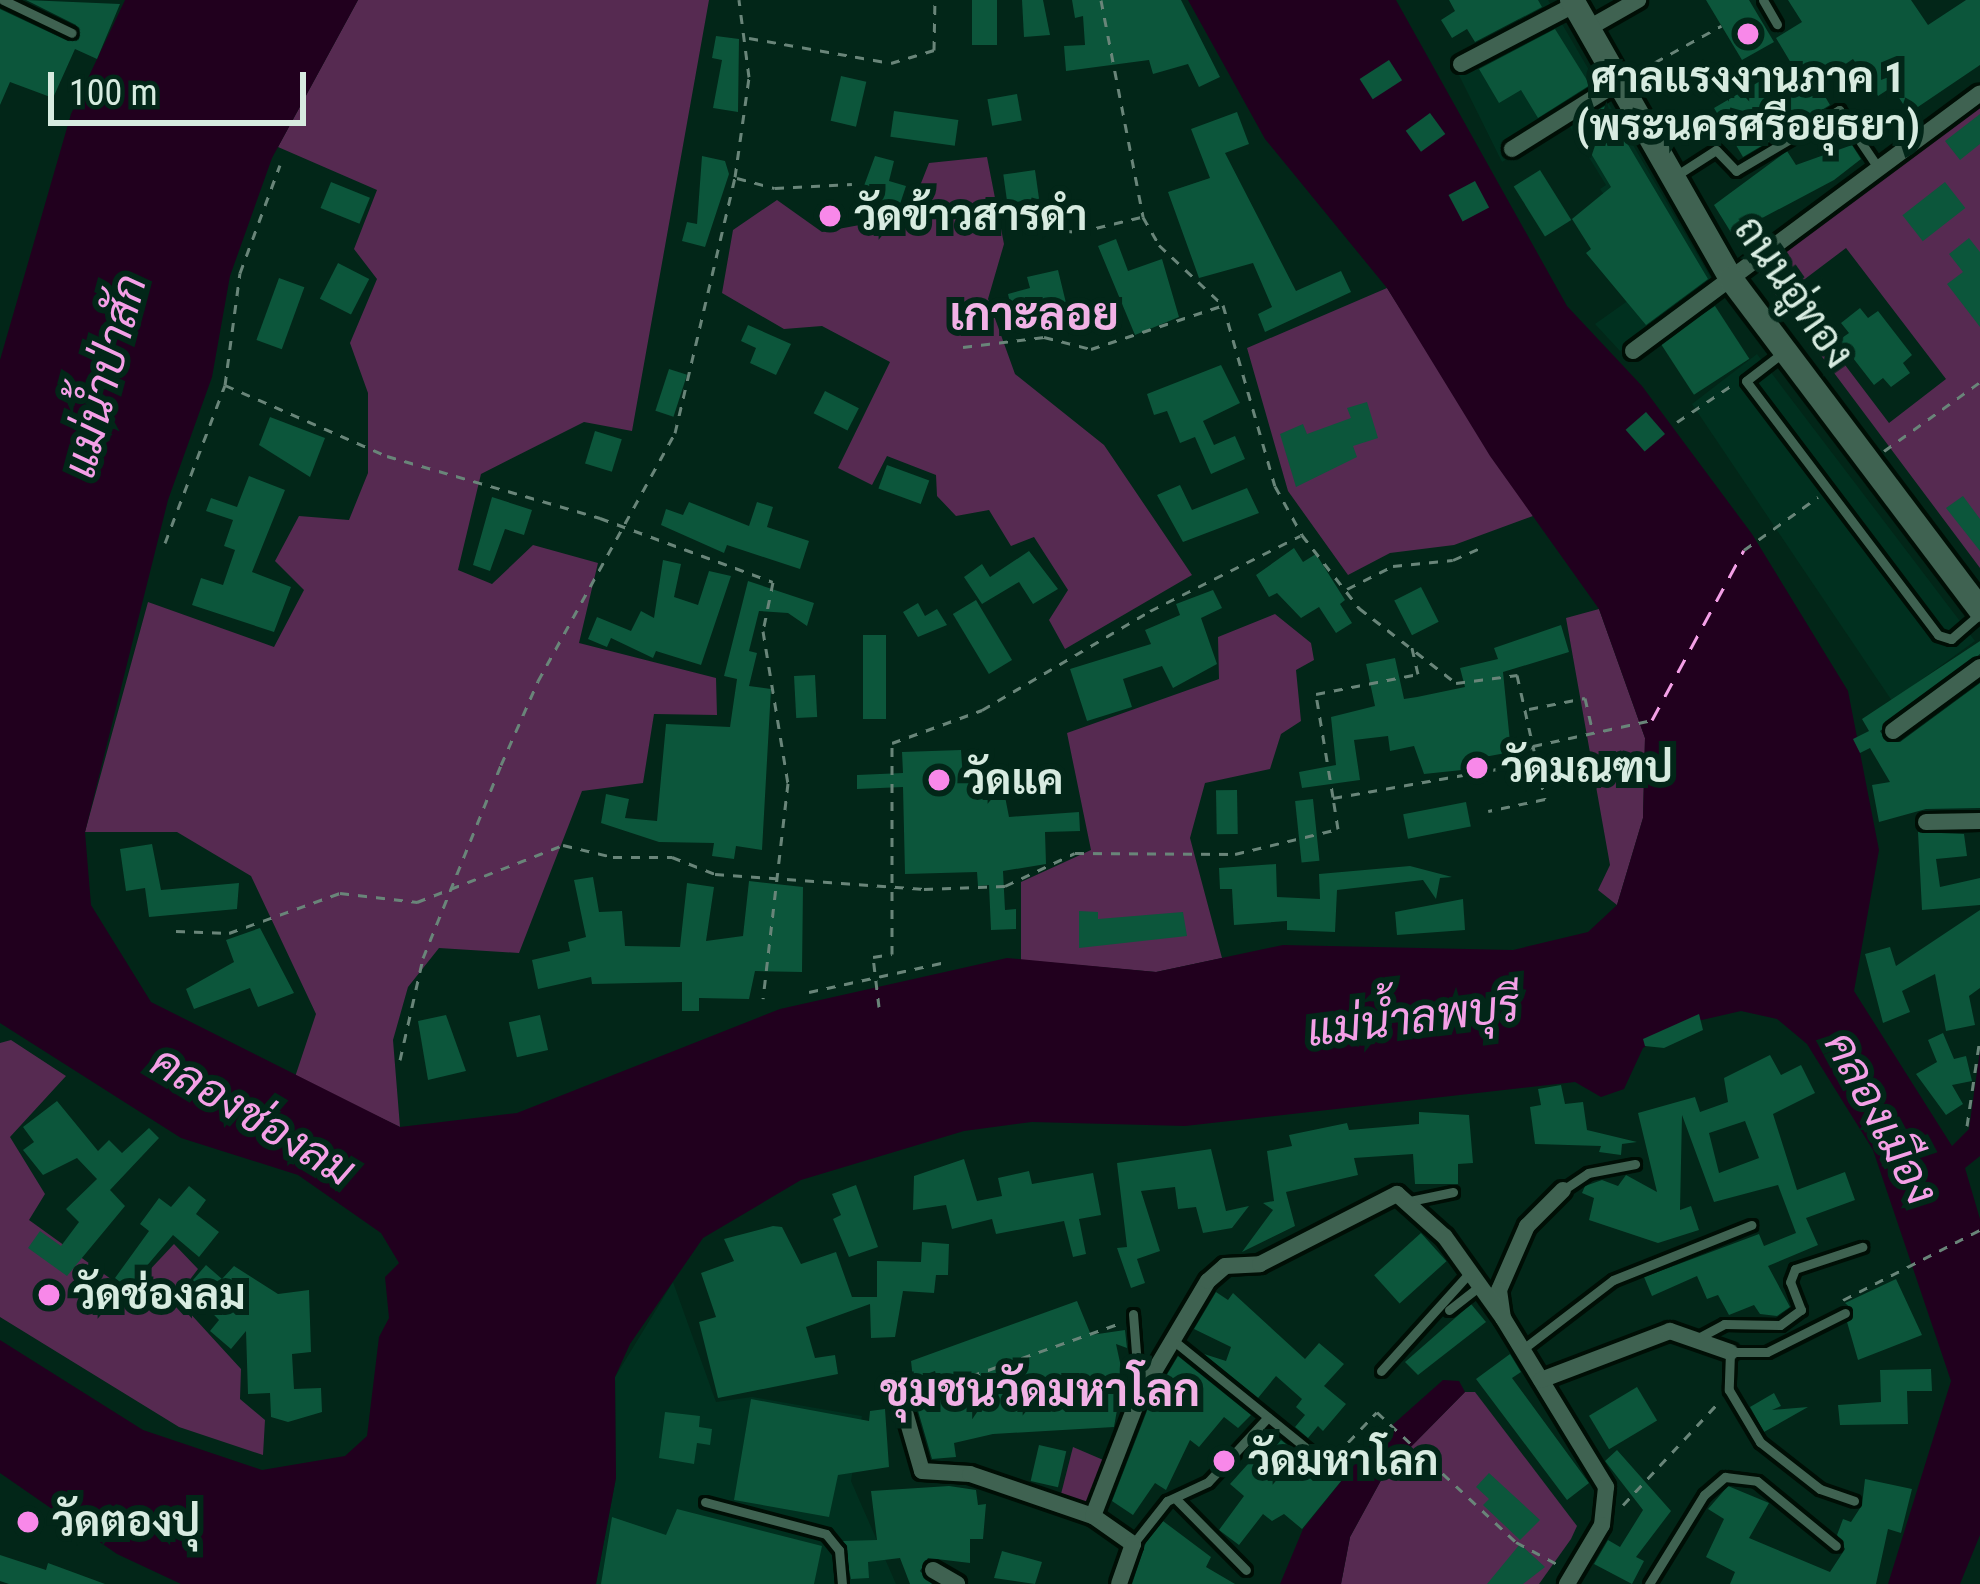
<!DOCTYPE html>
<html>
<head>
<meta charset="utf-8">
<style>
	body { margin:0 }
	#map { position:relative; width:1980px; height:1584px; overflow:hidden; background:#022618; font-family:"Roboto Condensed",Sarabun,sans-serif }
	div>[style] { position:absolute }
	[style*='--x'] { left:calc(var(--x)*1px); top:calc(var(--y)*1px); width:calc(var(--w)*1px); rotate:calc(var(--a)*1deg) }
	.built>* { inset:0; background:#00301f }
	.green>* { inset:0; background:#562a51 }
	.water>* { inset:0; background:#21001e }
	.ferry>* { height:3px; margin-top:-1.5px; transform-origin:0; background:repeating-linear-gradient(90deg,#f4a0e7 0 15px,transparent 0 27px) }
	.building>* { inset:0; background:#0c563b; transform-origin:0 0 }
	.path>* { height:3px; margin-top:-1.5px; transform-origin:0; background:repeating-linear-gradient(90deg,#698579 0 9px,transparent 0 18px) }
	.roads { filter:drop-shadow(3px 0 #000e05) drop-shadow(-3px 0 #000e05) drop-shadow(0 3px #000e05) drop-shadow(0 -3px #000e05) }
	.service>* { height:9px; margin:-4.5px; padding:0 4.5px; transform-origin:4.5px; border-radius:4.5px; background:#3f6251 }
	.minor>* { height:16px; margin:-8px; padding:0 8px; transform-origin:8px; border-radius:8px; background:#3f6251 }
	.secondary>* { height:24px; margin:-12px; padding:0 12px; transform-origin:12px; border-radius:12px; background:#3f6251 }
	.dots>* { width:33px; height:33px; translate:-50% -50%; box-sizing:border-box; border:6px solid #022618; border-radius:50% }
	span { translate:-50% -50%; white-space:nowrap; text-align:center; line-height:1.15; -webkit-text-stroke:12px #022618; paint-order:stroke }
	.poi-label { font-size:42px; color:#d7ebe0; font-weight:700 }
	.left { translate:0 -50%; text-align:left }
	.street-label { font-size:42px; color:#d7ebe0 }
	.neighbourhood-label { font-size:45px; color:#f1b2e6; font-weight:700 }
	.water-label { font-size:45px; color:#f4a0e7; font-style:italic }
	.scale { position:absolute; left:48px; top:72px; width:258px; height:54px; box-sizing:border-box; border:6px solid #d7ebe0; border-top:0; padding-left:15px; font-size:36px; line-height:42px; white-space:nowrap; color:#d7ebe0; -webkit-text-stroke:9px #022618; paint-order:stroke }
</style>
</head>
<body>
<div id="map">
	<div class="built">
		<div style="clip-path:polygon(1509px 0,1548px 0,1715px 285px,1620px 351px,1595px 324px,1660px 278px,1600px 189px,1606px 185px,1567px 122px,1502px 162px,1452px 61px,1521px 24px)"></div>
		<div style="clip-path:polygon(1757px 354px,1975px 641px,1892px 701px,1692px 404px)"></div>
		<div style="clip-path:polygon(673px 1282px,716px 1402px,752px 1397px,862px 1416px,851px 1481px,896px 1584px,596px 1584px,616px 1478px,615px 1377px)"></div>
	</div>
	<div class="green">
		<div style="clip-path:polygon(358px 0,709px 0,632px 431px,584px 422px,481px 474px,458px 570px,492px 584px,533px 545px,598px 563px,579px 643px,716px 678px,717px 715px,654px 714px,643px 783px,582px 791px,519px 953px,439px 948px,408px 987px,393px 1040px,400px 1127px,295px 1077px,316px 1014px,251px 876px,177px 832px,85px 832px,148px 602px,274px 647px,304px 590px,275px 561px,299px 516px,349px 520px,368px 473px,368px 393px,350px 343px,377px 279px,354px 249px,377px 190px,278px 147px)"></div>
		<div style="clip-path:polygon(evenodd,1980px 103px,1980px 568px,1757px 270px,1980px 103px,1846px 248px,1946px 379px,1889px 423px,1789px 291px,1846px 248px)"></div>
		<div style="clip-path:polygon(987px 157px,1004px 244px,988px 299px,1015px 374px,1104px 445px,1192px 575px,1065px 649px,1049px 620px,1068px 590px,1034px 537px,1011px 546px,989px 510px,956px 516px,937px 496px,936px 475px,887px 456px,872px 485px,838px 468px,890px 362px,822px 326px,784px 329px,722px 293px,733px 230px,777px 200px,822px 232px,908px 216px,929px 163px)"></div>
		<div style="clip-path:polygon(1387px 288px,1533px 516px,1454px 545px,1390px 553px,1348px 575px,1288px 491px,1247px 348px)"></div>
		<div style="clip-path:polygon(1599px 609px,1645px 738px,1643px 818px,1617px 905px,1598px 890px,1610px 865px,1566px 618px)"></div>
		<div style="clip-path:polygon(1275px 614px,1311px 643px,1314px 660px,1296px 670px,1301px 721px,1281px 734px,1270px 769px,1205px 783px,1190px 838px,1222px 958px,1156px 972px,1021px 960px,1021px 882px,1091px 850px,1067px 733px,1219px 679px,1218px 637px)"></div>
		<div style="clip-path:polygon(11px 1040px,66px 1076px,10px 1137px,45px 1194px,29px 1220px,129px 1292px,174px 1244px,198px 1269px,176px 1298px,241px 1369px,240px 1399px,265px 1420px,263px 1455px,179px 1427px,0 1317px,0 1043px)"></div>
		<div style="clip-path:polygon(1465px 1392px,1475px 1392px,1577px 1526px,1571px 1539px,1539px 1584px,1341px 1584px,1350px 1537px,1385px 1473px)"></div>
		<div style="clip-path:polygon(1073px 1447px,1108px 1462px,1092px 1508px,1061px 1494px)"></div>
	</div>
	<div class="water">
		<div style="clip-path:polygon(125px 0,358px 0,272px 158px,230px 276px,212px 377px,168px 500px,85px 832px,91px 905px,151px 1002px,400px 1127px,517px 1113px,780px 1009px,1007px 958px,1156px 972px,1283px 945px,1513px 950px,1588px 932px,1617px 905px,1643px 818px,1645px 738px,1599px 609px,1490px 456px,1387px 288px,1265px 139px,1188px 0,1396px 0,1567px 306px,1642px 386px,1752px 534px,1848px 691px,1879px 850px,1854px 991px,1952px 1146px,1969px 1129px,1980px 1050px,1980px 1156px,1965px 1168px,1980px 1219px,1980px 1535px,1960px 1584px,1888px 1584px,1951px 1381px,1873px 1150px,1807px 1044px,1777px 1019px,1741px 1011px,1680px 1025px,1643px 1048px,1624px 1089px,1601px 1097px,1575px 1082px,1185px 1126px,1032px 1122px,964px 1131px,801px 1180px,703px 1238px,630px 1344px,615px 1377px,616px 1478px,596px 1584px,181px 1584px,117px 1554px,0 1473px,0 1340px,143px 1430px,262px 1470px,345px 1456px,367px 1436px,379px 1337px,389px 1318px,385px 1277px,399px 1263px,381px 1233px,298px 1175px,181px 1138px,0 1023px,0 360px,71px 114px)"></div>
		<div style="clip-path:polygon(1443px 1380px,1459px 1381px,1465px 1392px,1385px 1473px,1350px 1537px,1341px 1584px,1280px 1584px,1303px 1529px,1371px 1444px)"></div>
	</div>
	<div class="ferry">
		<div style="--x:1652;--y:720;--w:193;--a:-61.6"></div>
	</div>
	<div class="building">
		<div style="clip-path:polygon(26px 0,120px 4px,97px 59px,75px 49px,53px 98px,10px 82px,0 105px,0 9px,68px 41px,80px 36px,76px 25px)"></div>
		<div style="left:972px;top:0;width:25px;height:45px"></div>
		<div style="clip-path:polygon(1022px 0,1043px 0,1050px 35px,1024px 37px)"></div>
		<div style="clip-path:polygon(1072px 0,1181px 0,1220px 77px,1199px 87px,1188px 64px,1153px 74px,1149px 60px,1066px 71px,1064px 46px,1085px 45px,1083px 16px,1075px 18px)"></div>
		<div style="clip-path:polygon(1449px 0,1538px 0,1542px 7px,1475px 42px,1467px 29px,1452px 38px,1441px 20px,1455px 11px)"></div>
		<div style="clip-path:polygon(1706px 0,1749px 0,1774px 42px,1742px 60px)"></div>
		<div style="clip-path:polygon(1788px 0,1911px 0,1928px 25px,1966px 0,1980px 0,1980px 65px,1909px 113px,1892px 87px,1878px 96px,1853px 59px,1817px 83px,1830px 105px,1743px 157px,1714px 108px,1791px 63px,1776px 38px,1802px 22px)"></div>
		<div style="clip-path:polygon(1555px 29px,1590px 85px,1538px 118px,1521px 90px,1499px 103px,1479px 69px)"></div>
		<div style="clip-path:polygon(716px 36px,739px 39px,738px 112px,713px 108px,722px 60px,712px 58px)"></div>
		<div style="left:1389px;top:60px;width:24px;height:35px;rotate:57deg"></div>
		<div style="left:841px;top:76px;width:26px;height:46px;rotate:13deg"></div>
		<div style="left:1017px;top:94px;width:27px;height:30px;rotate:80deg"></div>
		<div style="clip-path:polygon(1605px 106px,1708px 279px,1646px 325px,1586px 253px,1591px 249px,1572px 219px,1611px 187px,1574px 125px)"></div>
		<div style="left:894px;top:111px;width:65px;height:26px;rotate:8deg"></div>
		<div style="clip-path:polygon(1237px 112px,1249px 144px,1225px 153px,1296px 291px,1341px 271px,1351px 292px,1265px 332px,1258px 314px,1272px 307px,1253px 263px,1199px 278px,1168px 192px,1210px 178px,1191px 129px)"></div>
		<div style="left:1430px;top:113px;width:26px;height:30px;rotate:54deg"></div>
		<div style="clip-path:polygon(1980px 114px,1980px 144px,1960px 160px,1945px 141px)"></div>
		<div style="clip-path:polygon(1852px 145px,1861px 159px,1834px 180px,1732px 234px,1714px 205px,1787px 151px,1796px 165px)"></div>
		<div style="clip-path:polygon(702px 156px,725px 161px,729px 174px,705px 247px,682px 241px,687px 222px,697px 224px)"></div>
		<div style="clip-path:polygon(875px 156px,894px 161px,889px 181px,906px 186px,897px 213px,858px 202px)"></div>
		<div style="left:1035px;top:170px;width:29px;height:32px;rotate:82deg"></div>
		<div style="left:1540px;top:170px;width:59px;height:31px;rotate:58deg"></div>
		<div style="left:1475px;top:181px;width:30px;height:30px;rotate:62deg"></div>
		<div style="left:331px;top:182px;width:42px;height:28px;rotate:22deg"></div>
		<div style="left:1945px;top:182px;width:33px;height:54px;rotate:52deg"></div>
		<div style="clip-path:polygon(1969px 238px,1980px 252px,1980px 327px,1947px 284px,1963px 272px,1949px 254px)"></div>
		<div style="clip-path:polygon(1116px 239px,1128px 271px,1162px 259px,1179px 317px,1135px 335px,1098px 246px)"></div>
		<div style="left:338px;top:263px;width:35px;height:40px;rotate:27deg"></div>
		<div style="clip-path:polygon(1058px 270px,1066px 303px,1012px 312px,1008px 294px,1030px 288px,1027px 277px)"></div>
		<div style="left:279px;top:278px;width:27px;height:66px;rotate:20deg"></div>
		<div style="left:1715px;top:306px;width:63px;height:66px;rotate:57deg"></div>
		<div style="clip-path:polygon(1860px 308px,1868px 318px,1878px 311px,1912px 355px,1903px 363px,1910px 373px,1891px 387px,1883px 378px,1874px 385px,1839px 340px,1849px 333px,1841px 323px)"></div>
		<div style="clip-path:polygon(748px 325px,791px 344px,776px 375px,750px 363px,756px 348px,741px 341px)"></div>
		<div style="clip-path:polygon(1221px 365px,1240px 403px,1203px 421px,1214px 445px,1235px 436px,1245px 459px,1211px 474px,1195px 437px,1180px 443px,1167px 411px,1154px 415px,1147px 394px)"></div>
		<div style="left:669px;top:369px;width:19px;height:44px;rotate:18deg"></div>
		<div style="left:825px;top:391px;width:38px;height:25px;rotate:27deg"></div>
		<div style="clip-path:polygon(1367px 402px,1378px 438px,1353px 446px,1357px 457px,1296px 487px,1280px 434px,1303px 424px,1307px 434px,1351px 418px,1347px 408px)"></div>
		<div style="left:1646px;top:412px;width:29px;height:27px;rotate:49deg"></div>
		<div style="clip-path:polygon(270px 417px,325px 438px,310px 477px,259px 445px)"></div>
		<div style="left:595px;top:431px;width:28px;height:34px;rotate:17deg"></div>
		<div style="left:887px;top:465px;width:45px;height:25px;rotate:20deg"></div>
		<div style="clip-path:polygon(249px 476px,285px 490px,252px 572px,291px 587px,274px 632px,192px 605px,201px 578px,223px 585px,235px 550px,224px 546px,233px 520px,206px 511px,211px 498px,237px 507px)"></div>
		<div style="clip-path:polygon(1180px 485px,1192px 510px,1247px 488px,1259px 513px,1183px 542px,1157px 495px)"></div>
		<div style="clip-path:polygon(1963px 496px,1980px 519px,1980px 551px,1946px 508px)"></div>
		<div style="clip-path:polygon(492px 497px,532px 510px,524px 535px,505px 529px,490px 571px,473px 565px)"></div>
		<div style="clip-path:polygon(689px 502px,749px 526px,757px 502px,773px 507px,767px 527px,809px 541px,800px 569px,727px 545px,724px 553px,661px 525px,666px 509px,683px 515px)"></div>
		<div style="clip-path:polygon(1294px 548px,1303px 562px,1316px 554px,1345px 600px,1340px 604px,1352px 623px,1336px 633px,1319px 607px,1301px 618px,1277px 593px,1269px 597px,1256px 575px)"></div>
		<div style="clip-path:polygon(1029px 551px,1058px 589px,1033px 604px,1019px 582px,982px 604px,964px 577px,982px 564px,990px 577px)"></div>
		<div style="clip-path:polygon(663px 560px,681px 564px,674px 597px,698px 605px,709px 571px,731px 576px,701px 665px,656px 651px,653px 658px,611px 638px,607px 647px,588px 639px,597px 617px,631px 631px,641px 611px,654px 618px)"></div>
		<div style="clip-path:polygon(748px 581px,814px 603px,807px 626px,788px 613px,759px 611px,749px 651px,757px 653px,749px 686px,771px 689px,762px 850px,736px 846px,734px 859px,712px 856px,714px 843px,659px 842px,601px 823px,606px 794px,629px 799px,625px 818px,657px 821px,666px 724px,730px 727px,737px 679px,724px 676px)"></div>
		<div style="left:1421px;top:587px;width:39px;height:30px;rotate:63deg"></div>
		<div style="clip-path:polygon(1213px 590px,1222px 608px,1201px 618px,1217px 664px,1173px 688px,1162px 666px,1123px 679px,1132px 707px,1087px 721px,1070px 669px,1151px 644px,1145px 630px,1180px 615px,1176px 604px)"></div>
		<div style="left:976px;top:600px;width:70px;height:27px;rotate:59deg"></div>
		<div style="clip-path:polygon(918px 603px,925px 616px,937px 609px,947px 625px,918px 637px,903px 612px)"></div>
		<div style="clip-path:polygon(1561px 625px,1569px 652px,1503px 672px,1511px 752px,1479px 758px,1481px 768px,1424px 774px,1414px 746px,1390px 751px,1388px 736px,1354px 740px,1360px 780px,1302px 788px,1299px 772px,1336px 765px,1331px 717px,1375px 706px,1366px 664px,1395px 658px,1404px 699px,1417px 697px,1465px 687px,1460px 668px,1498px 659px,1494px 648px)"></div>
		<div style="left:863px;top:635px;width:23px;height:84px"></div>
		<div style="clip-path:polygon(1980px 641px,1980px 654px,1880px 731px,1887px 742px,1900px 742px,1980px 683px,1980px 808px,1926px 809px,1879px 822px,1872px 785px,1890px 782px,1870px 748px,1860px 753px,1853px 739px,1869px 731px,1862px 719px)"></div>
		<div style="left:815px;top:675px;width:42px;height:21px;rotate:87deg"></div>
		<div style="clip-path:polygon(961px 750px,963px 780px,1001px 776px,1009px 817px,1079px 812px,1080px 831px,1045px 832px,1046px 864px,1003px 871px,1005px 910px,1016px 909px,1016px 929px,991px 930px,989px 885px,978px 886px,977px 872px,905px 874px,903px 787px,857px 789px,857px 775px,903px 773px,902px 752px)"></div>
		<div style="left:1237px;top:790px;width:44px;height:21px;rotate:89deg"></div>
		<div style="left:1313px;top:799px;width:62px;height:18px;rotate:84deg"></div>
		<div style="left:1466px;top:802px;width:25px;height:64px;rotate:79deg"></div>
		<div style="clip-path:polygon(1918px 832px,1964px 834px,1967px 856px,1936px 859px,1940px 887px,1980px 878px,1980px 905px,1922px 910px)"></div>
		<div style="clip-path:polygon(152px 844px,161px 890px,239px 883px,237px 909px,149px 917px,145px 888px,126px 891px,120px 849px)"></div>
		<div style="clip-path:polygon(1276px 864px,1277px 897px,1320px 899px,1319px 874px,1410px 866px,1452px 877px,1440px 878px,1436px 899px,1423px 880px,1337px 890px,1335px 932px,1287px 930px,1287px 921px,1234px 925px,1232px 889px,1220px 889px,1219px 868px)"></div>
		<div style="clip-path:polygon(593px 877px,599px 912px,622px 911px,625px 946px,680px 947px,687px 883px,714px 887px,706px 941px,743px 936px,749px 881px,803px 887px,802px 972px,755px 971px,749px 999px,699px 998px,699px 1011px,682px 1011px,682px 982px,592px 984px,591px 977px,538px 989px,532px 960px,570px 951px,568px 942px,586px 937px,574px 880px)"></div>
		<div style="clip-path:polygon(1463px 899px,1465px 930px,1397px 935px,1395px 912px)"></div>
		<div style="clip-path:polygon(1980px 910px,1980px 988px,1969px 996px,1975px 1025px,1946px 1031px,1935px 974px,1902px 991px,1910px 1012px,1883px 1023px,1865px 954px,1890px 947px,1896px 966px)"></div>
		<div style="clip-path:polygon(1079px 911px,1098px 912px,1098px 919px,1183px 912px,1187px 936px,1079px 948px)"></div>
		<div style="clip-path:polygon(260px 928px,294px 993px,258px 1007px,250px 988px,194px 1009px,186px 989px,234px 962px,226px 940px)"></div>
		<div style="clip-path:polygon(1699px 1014px,1703px 1030px,1664px 1048px,1645px 1046px,1643px 1039px)"></div>
		<div style="clip-path:polygon(446px 1015px,466px 1071px,428px 1080px,418px 1021px)"></div>
		<div style="left:540px;top:1015px;width:36px;height:32px;rotate:77deg"></div>
		<div style="clip-path:polygon(1943px 1033px,1954px 1059px,1966px 1056px,1972px 1081px,1952px 1085px,1963px 1104px,1946px 1115px,1916px 1074px,1937px 1062px,1928px 1040px)"></div>
		<div style="clip-path:polygon(evenodd,1770px 1055px,1781px 1075px,1801px 1065px,1815px 1093px,1773px 1114px,1797px 1190px,1845px 1172px,1855px 1200px,1806px 1218px,1818px 1245px,1768px 1266px,1790px 1307px,1777px 1316px,1760px 1314px,1754px 1305px,1729px 1315px,1718px 1295px,1707px 1299px,1697px 1276px,1652px 1296px,1644px 1277px,1759px 1234px,1764px 1246px,1796px 1233px,1778px 1185px,1714px 1202px,1682px 1115px,1680px 1210px,1691px 1206px,1699px 1230px,1658px 1243px,1589px 1220px,1594px 1198px,1582px 1193px,1585px 1186px,1602px 1180px,1618px 1186px,1626px 1175px,1657px 1192px,1638px 1113px,1695px 1097px,1700px 1112px,1728px 1102px,1724px 1078px,1770px 1055px,1745px 1121px,1759px 1158px,1719px 1173px,1709px 1133px,1745px 1121px)"></div>
		<div style="clip-path:polygon(1561px 1085px,1565px 1104px,1583px 1102px,1587px 1130px,1637px 1142px,1622px 1144px,1621px 1155px,1599px 1152px,1601px 1146px,1535px 1144px,1530px 1107px,1541px 1105px,1538px 1089px)"></div>
		<div style="clip-path:polygon(57px 1101px,98px 1151px,109px 1140px,122px 1153px,149px 1128px,159px 1138px,110px 1190px,125px 1206px,67px 1276px,28px 1248px,40px 1231px,61px 1246px,79px 1222px,66px 1209px,97px 1179px,77px 1158px,43px 1175px,23px 1150px,34px 1142px,23px 1127px)"></div>
		<div style="clip-path:polygon(1419px 1112px,1469px 1115px,1473px 1163px,1458px 1164px,1458px 1184px,1415px 1184px,1413px 1154px,1354px 1158px,1358px 1175px,1286px 1192px,1295px 1226px,1242px 1252px,1273px 1210px,1263px 1203px,1274px 1201px,1267px 1151px,1292px 1146px,1289px 1135px,1347px 1123px,1349px 1130px,1419px 1124px)"></div>
		<div style="clip-path:polygon(1211px 1149px,1226px 1211px,1249px 1206px,1232px 1228px,1203px 1233px,1196px 1207px,1178px 1209px,1175px 1187px,1141px 1191px,1160px 1251px,1137px 1259px,1145px 1283px,1131px 1288px,1117px 1248px,1127px 1247px,1117px 1163px)"></div>
		<div style="clip-path:polygon(964px 1159px,977px 1201px,1002px 1196px,998px 1178px,1029px 1171px,1032px 1184px,1093px 1173px,1101px 1215px,1079px 1219px,1086px 1254px,1073px 1257px,1064px 1221px,996px 1234px,992px 1219px,952px 1229px,946px 1205px,913px 1210px,914px 1176px)"></div>
		<div style="clip-path:polygon(856px 1185px,878px 1247px,849px 1257px,833px 1219px,841px 1215px,832px 1194px)"></div>
		<div style="clip-path:polygon(189px 1186px,206px 1200px,196px 1214px,219px 1232px,199px 1257px,173px 1235px,128px 1288px,115px 1278px,149px 1231px,140px 1224px,159px 1198px,171px 1207px)"></div>
		<div style="clip-path:polygon(773px 1226px,782px 1227px,801px 1264px,836px 1252px,852px 1297px,877px 1297px,877px 1261px,921px 1262px,922px 1242px,949px 1244px,948px 1275px,936px 1275px,934px 1293px,903px 1291px,895px 1337px,871px 1338px,870px 1304px,806px 1327px,815px 1358px,835px 1355px,838px 1374px,718px 1398px,699px 1322px,716px 1317px,701px 1273px,734px 1261px,724px 1239px)"></div>
		<div style="left:1421px;top:1233px;width:38px;height:63px;rotate:48deg"></div>
		<div style="clip-path:polygon(206px 1265px,222px 1279px,234px 1266px,278px 1294px,309px 1290px,311px 1352px,292px 1354px,294px 1389px,321px 1388px,322px 1412px,288px 1422px,271px 1417px,270px 1393px,248px 1394px,246px 1331px,231px 1349px,210px 1331px,219px 1320px,187px 1287px)"></div>
		<div style="clip-path:polygon(1896px 1279px,1922px 1335px,1858px 1360px,1847px 1322px,1853px 1310px,1845px 1303px)"></div>
		<div style="clip-path:polygon(1216px 1292px,1228px 1300px,1233px 1293px,1305px 1359px,1319px 1343px,1344px 1364px,1324px 1386px,1346px 1404px,1323px 1431px,1318px 1426px,1308px 1438px,1295px 1427px,1305px 1415px,1296px 1407px,1302px 1399px,1276px 1376px,1258px 1398px,1204px 1354px,1226px 1361px,1231px 1347px,1194px 1329px)"></div>
		<div style="clip-path:polygon(1077px 1301px,1091px 1335px,1125px 1330px,1127px 1348px,1116px 1344px,1123px 1376px,1114px 1427px,993px 1434px,954px 1443px,956px 1457px,932px 1459px,916px 1404px,943px 1399px,935px 1371px,913px 1379px,911px 1361px)"></div>
		<div style="clip-path:polygon(1471px 1304px,1486px 1322px,1418px 1375px,1405px 1362px)"></div>
		<div style="clip-path:polygon(1510px 1354px,1521px 1372px,1512px 1378px,1589px 1483px,1567px 1500px,1476px 1379px)"></div>
		<div style="clip-path:polygon(1178px 1356px,1251px 1415px,1238px 1428px,1224px 1417px,1199px 1447px,1190px 1440px,1166px 1490px,1155px 1483px,1133px 1515px,1112px 1501px,1150px 1403px)"></div>
		<div style="clip-path:polygon(1931px 1369px,1932px 1391px,1907px 1391px,1908px 1424px,1840px 1425px,1838px 1405px,1881px 1402px,1880px 1370px)"></div>
		<div style="left:1637px;top:1387px;width:39px;height:56px;rotate:59deg"></div>
		<div style="clip-path:polygon(1774px 1393px,1781px 1406px,1772px 1410px,1808px 1407px,1764px 1432px,1750px 1407px)"></div>
		<div style="clip-path:polygon(751px 1399px,869px 1421px,870px 1411px,885px 1409px,889px 1467px,838px 1475px,829px 1517px,734px 1500px)"></div>
		<div style="clip-path:polygon(665px 1412px,700px 1416px,699px 1427px,712px 1429px,710px 1445px,697px 1443px,694px 1464px,659px 1458px)"></div>
		<div style="clip-path:polygon(1281px 1440px,1326px 1476px,1336px 1468px,1346px 1475px,1302px 1529px,1284px 1514px,1272px 1521px,1263px 1514px,1239px 1545px,1219px 1530px,1244px 1496px,1230px 1484px,1265px 1445px,1272px 1451px)"></div>
		<div style="left:1039px;top:1445px;width:28px;height:37px;rotate:13deg"></div>
		<div style="clip-path:polygon(1617px 1450px,1671px 1511px,1636px 1557px,1644px 1561px,1632px 1584px,1594px 1564px,1608px 1540px,1620px 1547px,1643px 1510px,1605px 1461px)"></div>
		<div style="clip-path:polygon(1489px 1473px,1540px 1520px,1520px 1540px,1483px 1505px,1489px 1499px,1476px 1487px)"></div>
		<div style="clip-path:polygon(1865px 1479px,1912px 1489px,1901px 1533px,1888px 1529px,1876px 1584px,1730px 1584px,1735px 1572px,1706px 1557px,1724px 1519px,1708px 1509px,1728px 1486px,1769px 1503px,1749px 1538px,1830px 1572px,1845px 1549px,1837px 1535px,1843px 1519px,1851px 1522px,1862px 1505px)"></div>
		<div style="clip-path:polygon(949px 1486px,976px 1490px,978px 1505px,986px 1504px,983px 1539px,970px 1539px,970px 1563px,928px 1558px,920px 1571px,932px 1584px,910px 1584px,900px 1558px,868px 1562px,869px 1578px,851px 1579px,843px 1541px,877px 1540px,871px 1491px)"></div>
		<div style="clip-path:polygon(677px 1509px,822px 1546px,814px 1584px,601px 1584px,612px 1517px,666px 1535px)"></div>
		<div style="clip-path:polygon(1163px 1521px,1211px 1557px,1206px 1567px,1235px 1584px,1132px 1584px,1146px 1542px)"></div>
		<div style="clip-path:polygon(1520px 1544px,1545px 1567px,1523px 1584px,1487px 1584px)"></div>
		<div style="clip-path:polygon(1002px 1551px,1042px 1562px,1035px 1584px,994px 1578px)"></div>
		<div style="clip-path:polygon(0 1555px,46px 1570px,48px 1563px,105px 1584px,9px 1584px,0 1581px)"></div>
	</div>
	<div class="path">
		<div style="--x:1101;--y:0;--w:221;--a:79"></div>
		<div style="--x:1143;--y:217;--w:32;--a:60"></div>
		<div style="--x:1159;--y:245;--w:88;--a:43.2"></div>
		<div style="--x:1223;--y:305;--w:188;--a:74"></div>
		<div style="--x:1275;--y:486;--w:56;--a:61.1"></div>
		<div style="--x:1302;--y:535;--w:93;--a:52"></div>
		<div style="--x:1359;--y:608;--w:123;--a:37.7"></div>
		<div style="--x:1456;--y:683;--w:62;--a:-7.5"></div>
		<div style="--x:1517;--y:675;--w:127;--a:77.3"></div>
		<div style="--x:1545;--y:799;--w:58;--a:168.1"></div>
		<div style="--x:749;--y:38;--w:144;--a:10"></div>
		<div style="--x:891;--y:63;--w:45;--a:-16.8"></div>
		<div style="--x:934;--y:50;--w:50;--a:-88.9"></div>
		<div style="--x:1639;--y:71;--w:94;--a:-28.8"></div>
		<div style="--x:737;--y:178;--w:39;--a:15"></div>
		<div style="--x:775;--y:188;--w:77;--a:-3"></div>
		<div style="--x:1019;--y:211;--w:32;--a:35"></div>
		<div style="--x:1045;--y:229;--w:34;--a:5"></div>
		<div style="--x:1079;--y:232;--w:64;--a:-13.6"></div>
		<div style="--x:963;--y:347;--w:82;--a:-7"></div>
		<div style="--x:1044;--y:337;--w:49;--a:14.3"></div>
		<div style="--x:1091;--y:349;--w:137;--a:-18.3"></div>
		<div style="--x:225;--y:385;--w:177;--a:23.7"></div>
		<div style="--x:387;--y:456;--w:222;--a:16.2"></div>
		<div style="--x:600;--y:518;--w:184;--a:20.3"></div>
		<div style="--x:773;--y:582;--w:50;--a:101.5"></div>
		<div style="--x:763;--y:631;--w:154;--a:80.7"></div>
		<div style="--x:788;--y:783;--w:217;--a:96.6"></div>
		<div style="--x:1677;--y:422;--w:70;--a:-33.9"></div>
		<div style="--x:1884;--y:451;--w:118;--a:-35.7"></div>
		<div style="--x:165;--y:543;--w:169;--a:-69.2"></div>
		<div style="--x:225;--y:385;--w:113;--a:-82.4"></div>
		<div style="--x:240;--y:273;--w:115;--a:-69.7"></div>
		<div style="--x:1744;--y:550;--w:91;--a:-35.6"></div>
		<div style="--x:1347;--y:589;--w:51;--a:-26.6"></div>
		<div style="--x:1393;--y:566;--w:60;--a:-5.7"></div>
		<div style="--x:1453;--y:560;--w:35;--a:-24"></div>
		<div style="--x:1529;--y:709;--w:57;--a:-11.1"></div>
		<div style="--x:1585;--y:698;--w:35;--a:77"></div>
		<div style="--x:1333;--y:797;--w:104;--a:-99.4"></div>
		<div style="--x:1316;--y:694;--w:104;--a:-11.1"></div>
		<div style="--x:1418;--y:674;--w:28;--a:-103"></div>
		<div style="--x:176;--y:931;--w:53;--a:2.2"></div>
		<div style="--x:229;--y:933;--w:118;--a:-19.8"></div>
		<div style="--x:340;--y:893;--w:78;--a:6.7"></div>
		<div style="--x:417;--y:902;--w:157;--a:-21.3"></div>
		<div style="--x:563;--y:845;--w:51;--a:13.5"></div>
		<div style="--x:613;--y:857;--w:59;--a:0"></div>
		<div style="--x:672;--y:857;--w:46;--a:21.6"></div>
		<div style="--x:715;--y:874;--w:210;--a:4.1"></div>
		<div style="--x:924;--y:889;--w:81;--a:-2.1"></div>
		<div style="--x:1005;--y:886;--w:77;--a:-25.2"></div>
		<div style="--x:1075;--y:853;--w:160;--a:0.4"></div>
		<div style="--x:1235;--y:854;--w:106;--a:-13.6"></div>
		<div style="--x:1338;--y:829;--w:31;--a:-99"></div>
		<div style="--x:1333;--y:798;--w:168;--a:-10"></div>
		<div style="--x:1498;--y:769;--w:42;--a:-33.3"></div>
		<div style="--x:1533;--y:746;--w:122;--a:-12.3"></div>
		<div style="--x:809;--y:992;--w:140;--a:-12.4"></div>
		<div style="--x:879;--y:1007;--w:50;--a:-96.8"></div>
		<div style="--x:873;--y:957;--w:19;--a:-9"></div>
		<div style="--x:892;--y:954;--w:211;--a:-90"></div>
		<div style="--x:892;--y:743;--w:96;--a:-20.1"></div>
		<div style="--x:982;--y:710;--w:195;--a:-30.5"></div>
		<div style="--x:1150;--y:611;--w:168;--a:-26.6"></div>
		<div style="--x:400;--y:1060;--w:105;--a:-77.3"></div>
		<div style="--x:423;--y:958;--w:208;--a:-68"></div>
		<div style="--x:501;--y:765;--w:92;--a:-66.2"></div>
		<div style="--x:538;--y:681;--w:283;--a:-61.1"></div>
		<div style="--x:675;--y:433;--w:263;--a:-76.8"></div>
		<div style="--x:735;--y:177;--w:101;--a:-82"></div>
		<div style="--x:749;--y:77;--w:78;--a:-97.4"></div>
		<div style="--x:1967;--y:1126;--w:89;--a:-81.6"></div>
		<div style="--x:1843;--y:1300;--w:154;--a:-27.1"></div>
		<div style="--x:920;--y:1394;--w:212;--a:-19.5"></div>
		<div style="--x:1336;--y:1455;--w:59;--a:-46.4"></div>
		<div style="--x:1377;--y:1412;--w:190;--a:43.1"></div>
		<div style="--x:1516;--y:1542;--w:47;--a:28.2"></div>
		<div style="--x:1623;--y:1505;--w:141;--a:-47"></div>
	</div>
	<div class="roads">
		<div class="service">
			<div style="--x:3;--y:0;--w:76;--a:25.6"></div>
			<div style="--x:1763;--y:0;--w:28;--a:60"></div>
			<div style="--x:1677;--y:175;--w:46;--a:-32.7"></div>
			<div style="--x:1716;--y:150;--w:29;--a:46"></div>
			<div style="--x:1736;--y:171;--w:120;--a:-30.6"></div>
			<div style="--x:1839;--y:110;--w:71;--a:55.9"></div>
			<div style="--x:1781;--y:354;--w:44;--a:142.4"></div>
			<div style="--x:1746;--y:381;--w:318;--a:52.9"></div>
			<div style="--x:1938;--y:635;--w:14;--a:17"></div>
			<div style="--x:1951;--y:639;--w:38;--a:-41"></div>
			<div style="--x:1563;--y:1190;--w:30;--a:-34"></div>
			<div style="--x:1588;--y:1173;--w:48;--a:-10.8"></div>
			<div style="--x:1410;--y:1201;--w:44;--a:-11.8"></div>
			<div style="--x:1449;--y:1310;--w:39;--a:-38"></div>
			<div style="--x:1845;--y:1313;--w:87;--a:153.4"></div>
			<div style="--x:1767;--y:1352;--w:37;--a:180"></div>
			<div style="--x:1730;--y:1352;--w:38;--a:92"></div>
			<div style="--x:1729;--y:1390;--w:61;--a:59.2"></div>
			<div style="--x:1760;--y:1442;--w:76;--a:38.1"></div>
			<div style="--x:1820;--y:1489;--w:36;--a:19"></div>
			<div style="--x:1133;--y:1314;--w:78;--a:85.6"></div>
			<div style="--x:1700;--y:1337;--w:27;--a:-28"></div>
			<div style="--x:1724;--y:1324;--w:56;--a:1"></div>
			<div style="--x:1780;--y:1325;--w:26;--a:-36"></div>
			<div style="--x:1801;--y:1310;--w:30;--a:-111"></div>
			<div style="--x:1790;--y:1282;--w:14;--a:-69"></div>
			<div style="--x:1795;--y:1269;--w:71;--a:-18.2"></div>
			<div style="--x:1174;--y:1341;--w:197;--a:39"></div>
			<div style="--x:1523;--y:1349;--w:113;--a:-37.5"></div>
			<div style="--x:1613;--y:1280;--w:149;--a:-21.7"></div>
			<div style="--x:1381;--y:1371;--w:133;--a:-48"></div>
			<div style="--x:1175;--y:1498;--w:101;--a:45.4"></div>
			<div style="--x:705;--y:1502;--w:125;--a:14.8"></div>
			<div style="--x:826;--y:1534;--w:21;--a:51"></div>
			<div style="--x:839;--y:1550;--w:34;--a:85"></div>
			<div style="--x:1133;--y:1544;--w:55;--a:-51.7"></div>
			<div style="--x:1167;--y:1501;--w:45;--a:-24.9"></div>
			<div style="--x:1208;--y:1482;--w:88;--a:-47.3"></div>
			<div style="--x:1649;--y:1584;--w:105;--a:-58.3"></div>
			<div style="--x:1704;--y:1495;--w:28;--a:-41"></div>
			<div style="--x:1725;--y:1477;--w:32;--a:7"></div>
			<div style="--x:1757;--y:1481;--w:102;--a:39.4"></div>
		</div>
		<div class="minor">
			<div style="--x:1587;--y:29;--w:59;--a:-29.6"></div>
			<div style="--x:1461;--y:64;--w:127;--a:-27.6"></div>
			<div style="--x:1512;--y:149;--w:123;--a:-32"></div>
			<div style="--x:1633;--y:351;--w:432;--a:-36.6"></div>
			<div style="--x:1893;--y:731;--w:108;--a:-36.3"></div>
			<div style="--x:1926;--y:822;--w:54;--a:-1.1"></div>
			<div style="--x:1563;--y:1190;--w:51;--a:135"></div>
			<div style="--x:1527;--y:1226;--w:70;--a:113.6"></div>
			<div style="--x:1499;--y:1290;--w:28;--a:82"></div>
			<div style="--x:1503;--y:1318;--w:198;--a:58.6"></div>
			<div style="--x:1606;--y:1487;--w:38;--a:96"></div>
			<div style="--x:1602;--y:1525;--w:69;--a:120.7"></div>
			<div style="--x:1541;--y:1380;--w:138;--a:-20.8"></div>
			<div style="--x:1670;--y:1331;--w:64;--a:19.3"></div>
			<div style="--x:898;--y:1388;--w:86;--a:73.9"></div>
			<div style="--x:922;--y:1471;--w:48;--a:3.6"></div>
			<div style="--x:970;--y:1474;--w:130;--a:18.9"></div>
			<div style="--x:1093;--y:1516;--w:49;--a:35"></div>
			<div style="--x:1133;--y:1544;--w:42;--a:109.3"></div>
			<div style="--x:1093;--y:1516;--w:128;--a:-68.9"></div>
			<div style="--x:1139;--y:1397;--w:135;--a:-59.3"></div>
			<div style="--x:1208;--y:1281;--w:23;--a:-41"></div>
			<div style="--x:1225;--y:1266;--w:35;--a:-3"></div>
			<div style="--x:1260;--y:1264;--w:154;--a:-27.1"></div>
			<div style="--x:1397;--y:1194;--w:64;--a:41.9"></div>
			<div style="--x:1445;--y:1237;--w:100;--a:54.4"></div>
			<div style="--x:933;--y:1570;--w:28;--a:30"></div>
		</div>
		<div class="secondary">
			<div style="--x:1572;--y:0;--w:321;--a:60.3"></div>
			<div style="--x:1731;--y:279;--w:414;--a:53"></div>
		</div>
	</div>
	<div class="dots">
		<div style="left:1748px;top:34px;background:#f888e9"></div>
		<div style="left:830px;top:216px;background:#f888e9"></div>
		<div style="left:1477px;top:768px;background:#f888e9"></div>
		<div style="left:939px;top:780px;background:#f888e9"></div>
		<div style="left:49px;top:1295px;background:#f888e9"></div>
		<div style="left:1224px;top:1461px;background:#f888e9"></div>
		<div style="left:28px;top:1522px;background:#f888e9"></div>
	</div>
	<div class="poi-label">
		<span style="left:1748px;top:102px">ศาลแรงงานภาค 1<br>(พระนครศรีอยุธยา)</span>
		<span class="left" style="left:854px;top:216px">วัดข้าวสารดำ</span>
		<span class="left" style="left:1501px;top:768px">วัดมณฑป</span>
		<span class="left" style="left:963px;top:780px">วัดแค</span>
		<span class="left" style="left:73px;top:1295px">วัดช่องลม</span>
		<span class="left" style="left:1248px;top:1461px">วัดมหาโลก</span>
		<span class="left" style="left:52px;top:1522px">วัดตองปุ</span>
	</div>
	<div class="street-label">
		<span style="left:1794px;top:292px;rotate:55deg">ถนนอู่ทอง</span>
	</div>
	<div class="neighbourhood-label">
		<span style="left:1034px;top:315px">เกาะลอย</span>
		<span style="left:1040px;top:1391px">ชุมชนวัดมหาโลก</span>
	</div>
	<div class="water-label">
		<span style="left:105px;top:376px;rotate:-75deg">แม่น้ำป่าสัก</span>
		<span style="left:1413px;top:1018px;rotate:-7deg">แม่น้ำลพบุรี</span>
		<span style="left:253px;top:1116px;rotate:31deg">คลองช่องลม</span>
		<span style="left:1881px;top:1118px;rotate:62deg">คลองเมือง</span>
	</div>
	<div class="scale">100 m</div>
</div>
</body>
</html>
